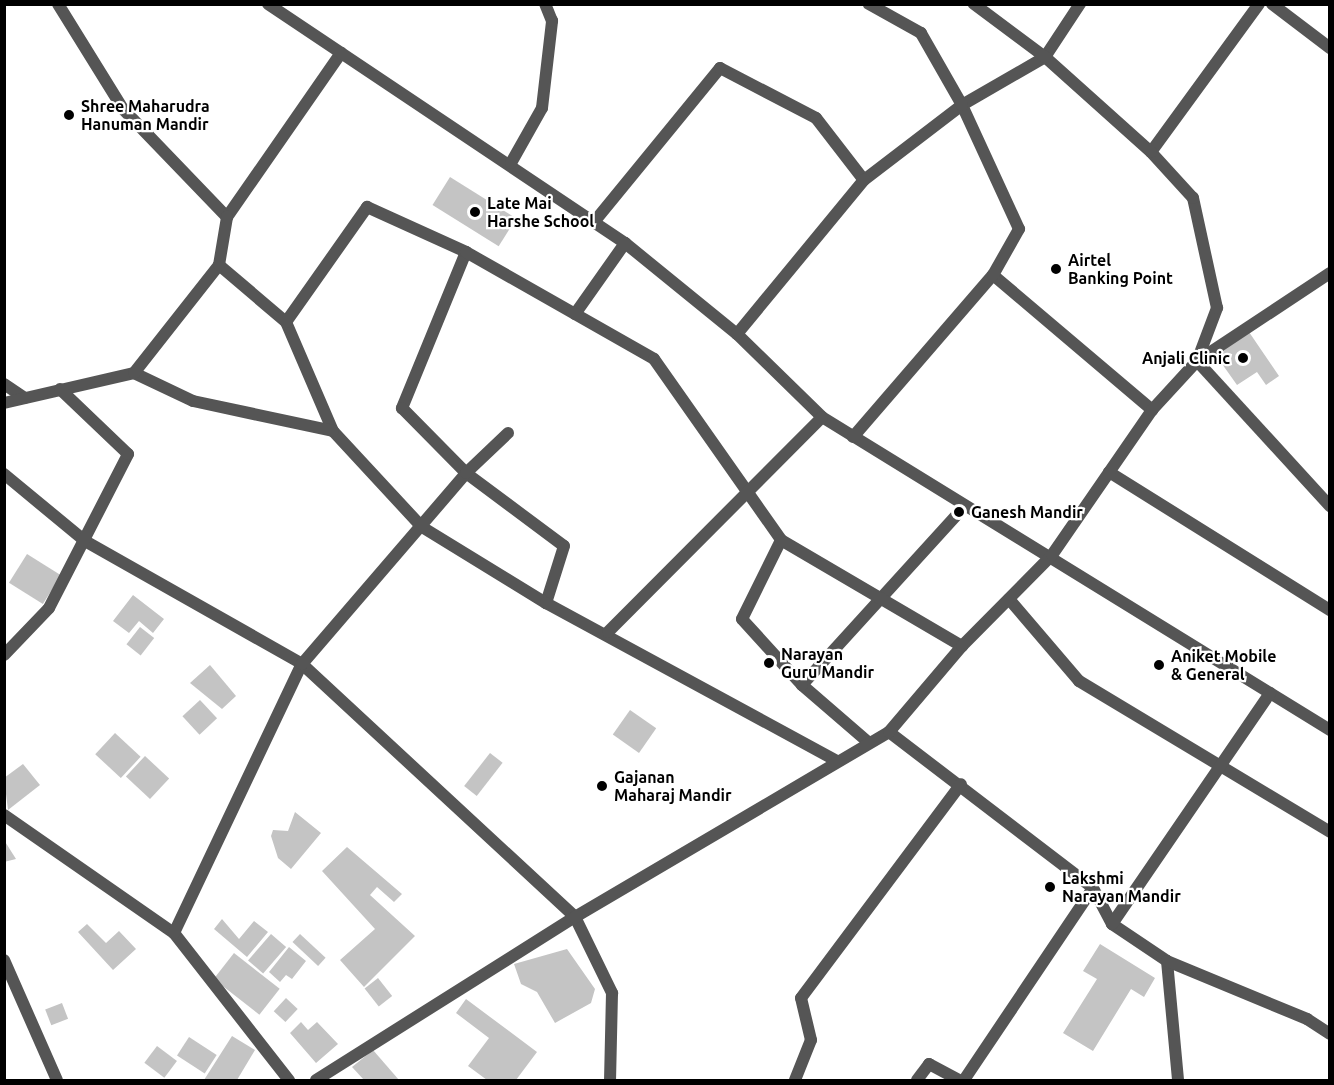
<!DOCTYPE html>
<html>
<head>
<meta charset="utf-8">
<style>
	body { margin:0 }
	#map { position:relative; width:1334px; height:1085px; overflow:hidden; background:#fff; font-family:Ubuntu,sans-serif }
	div>[style] { position:absolute }
	[style*='--x'] { left:calc(var(--x)*1px); top:calc(var(--y)*1px); width:calc(var(--w)*1px); rotate:calc(var(--a)*1deg) }
	.building>* { inset:0; background:#c4c4c4; transform-origin:0 0 }
	.street>* { height:12px; margin:-6px; padding:0 6px; transform-origin:6px; border-radius:6px; background:#555 }
	.dots>* { width:16px; height:16px; translate:-50% -50%; box-sizing:border-box; border:3px solid #fff; border-radius:50% }
	span { translate:-50% -50%; white-space:nowrap; text-align:center; line-height:1.15; -webkit-text-stroke:4.5px #fff; paint-order:stroke }
	.poi-label { font-size:16px; color:#000; font-weight:700 }
	.left { translate:0 -50%; text-align:left }
	.right { translate:-100% -50%; text-align:right }
	.frame { position:absolute; inset:0; border:6px solid #000; pointer-events:none }
</style>
</head>
<body>
<div id="map">
	<div class="building">
		<div style="left:450px;top:177px;width:78px;height:33px;rotate:32deg"></div>
		<div style="clip-path:polygon(1249px 332px,1279px 376px,1266px 385px,1257px 372px,1237px 385px,1215px 354px)"></div>
		<div style="left:27px;top:554px;width:40px;height:34px;rotate:32deg"></div>
		<div style="clip-path:polygon(133px 595px,164px 619px,153px 633px,139px 621px,129px 633px,113px 621px)"></div>
		<div style="left:140px;top:627px;width:18px;height:22px;rotate:38deg"></div>
		<div style="clip-path:polygon(210px 665px,236px 696px,222px 709px,190px 683px)"></div>
		<div style="left:200px;top:700px;width:25px;height:24px;rotate:47deg"></div>
		<div style="left:630px;top:710px;width:32px;height:30px;rotate:35deg"></div>
		<div style="left:115px;top:733px;width:35px;height:29px;rotate:43deg"></div>
		<div style="left:490px;top:753px;width:16px;height:42px;rotate:38deg"></div>
		<div style="left:145px;top:756px;width:33px;height:28px;rotate:43deg"></div>
		<div style="clip-path:polygon(23px 764px,40px 785px,8px 810px,4px 778px)"></div>
		<div style="clip-path:polygon(295px 812px,321px 833px,291px 869px,278px 858px,271px 836px,273px 830px,288px 831px)"></div>
		<div style="clip-path:polygon(4px 840px,16px 859px,4px 862px)"></div>
		<div style="clip-path:polygon(347px 847px,402px 894px,394px 902px,377px 887px,370px 895px,415px 936px,364px 987px,340px 960px,375px 929px,322px 871px)"></div>
		<div style="clip-path:polygon(222px 919px,239px 939px,254px 921px,268px 932px,247px 957px,214px 929px)"></div>
		<div style="clip-path:polygon(87px 924px,106px 943px,119px 931px,136px 949px,113px 970px,78px 932px)"></div>
		<div style="left:271px;top:934px;width:20px;height:35px;rotate:41deg"></div>
		<div style="left:300px;top:934px;width:35px;height:11px;rotate:43deg"></div>
		<div style="clip-path:polygon(1100px 944px,1155px 978px,1144px 997px,1131px 989px,1093px 1051px,1063px 1033px,1097px 979px,1083px 971px)"></div>
		<div style="clip-path:polygon(289px 947px,306px 961px,292px 979px,286px 975px,280px 982px,269px 972px)"></div>
		<div style="clip-path:polygon(567px 949px,595px 989px,591px 1003px,555px 1023px,537px 992px,521px 984px,514px 964px)"></div>
		<div style="left:234px;top:953px;width:58px;height:33px;rotate:38deg"></div>
		<div style="left:378px;top:978px;width:23px;height:17px;rotate:52deg"></div>
		<div style="left:286px;top:998px;width:16px;height:18px;rotate:43deg"></div>
		<div style="clip-path:polygon(466px 999px,537px 1052px,516px 1080px,487px 1080px,468px 1066px,489px 1038px,456px 1013px)"></div>
		<div style="left:62px;top:1003px;width:17px;height:18px;rotate:69deg"></div>
		<div style="clip-path:polygon(301px 1022px,308px 1030px,317px 1022px,338px 1044px,316px 1063px,290px 1033px)"></div>
		<div style="clip-path:polygon(232px 1036px,255px 1050px,237px 1080px,204px 1080px)"></div>
		<div style="left:189px;top:1037px;width:33px;height:22px;rotate:33deg"></div>
		<div style="left:157px;top:1046px;width:25px;height:21px;rotate:37deg"></div>
		<div style="clip-path:polygon(373px 1050px,399px 1080px,364px 1080px,352px 1067px)"></div>
	</div>
	<div class="street">
		<div style="--x:58;--y:4;--w:123;--a:58.2"></div>
		<div style="--x:123;--y:109;--w:150;--a:46.1"></div>
		<div style="--x:227;--y:217;--w:200;--a:-55.2"></div>
		<div style="--x:268;--y:4;--w:430;--a:33.8"></div>
		<div style="--x:625;--y:243;--w:144;--a:39.1"></div>
		<div style="--x:737;--y:334;--w:119;--a:44.3"></div>
		<div style="--x:822;--y:417;--w:597;--a:31.64"></div>
		<div style="--x:1272;--y:4;--w:73;--a:37.2"></div>
		<div style="--x:1151;--y:152;--w:183;--a:-53.9"></div>
		<div style="--x:511;--y:163;--w:63;--a:-60.6"></div>
		<div style="--x:542;--y:108;--w:88;--a:-83.4"></div>
		<div style="--x:552;--y:21;--w:18;--a:-112"></div>
		<div style="--x:594;--y:222;--w:199;--a:-50.7"></div>
		<div style="--x:720;--y:68;--w:108;--a:27.5"></div>
		<div style="--x:816;--y:118;--w:78;--a:52.3"></div>
		<div style="--x:864;--y:180;--w:123;--a:-37.4"></div>
		<div style="--x:962;--y:105;--w:96;--a:-30"></div>
		<div style="--x:1045;--y:57;--w:64;--a:-56.6"></div>
		<div style="--x:466;--y:252;--w:169;--a:112.3"></div>
		<div style="--x:402;--y:408;--w:91;--a:45.4"></div>
		<div style="--x:466;--y:473;--w:122;--a:36.7"></div>
		<div style="--x:564;--y:546;--w:60;--a:107.5"></div>
		<div style="--x:219;--y:265;--w:88;--a:40.4"></div>
		<div style="--x:286;--y:322;--w:119;--a:66.7"></div>
		<div style="--x:333;--y:431;--w:131;--a:47.2"></div>
		<div style="--x:422;--y:527;--w:145;--a:31.5"></div>
		<div style="--x:546;--y:603;--w:331;--a:28.5"></div>
		<div style="--x:1330;--y:273;--w:159;--a:146.5"></div>
		<div style="--x:1197;--y:361;--w:197;--a:47.5"></div>
		<div style="--x:993;--y:275;--w:209;--a:40.3"></div>
		<div style="--x:575;--y:314;--w:87;--a:-54.8"></div>
		<div style="--x:286;--y:322;--w:141;--a:-54.8"></div>
		<div style="--x:367;--y:207;--w:109;--a:24.4"></div>
		<div style="--x:466;--y:252;--w:216;--a:29.6"></div>
		<div style="--x:654;--y:359;--w:221;--a:54.9"></div>
		<div style="--x:737;--y:334;--w:200;--a:-50.5"></div>
		<div style="--x:134;--y:373;--w:65;--a:25.4"></div>
		<div style="--x:193;--y:401;--w:143;--a:12.1"></div>
		<div style="--x:4;--y:384;--w:25;--a:34"></div>
		<div style="--x:4;--y:403;--w:133;--a:-13"></div>
		<div style="--x:134;--y:373;--w:137;--a:-51.8"></div>
		<div style="--x:219;--y:265;--w:49;--a:-80.5"></div>
		<div style="--x:853;--y:437;--w:214;--a:-49.2"></div>
		<div style="--x:993;--y:275;--w:53;--a:-60.5"></div>
		<div style="--x:1019;--y:229;--w:136;--a:-114.7"></div>
		<div style="--x:962;--y:105;--w:83;--a:-119.7"></div>
		<div style="--x:921;--y:33;--w:60;--a:-150.9"></div>
		<div style="--x:1109;--y:472;--w:261;--a:32"></div>
		<div style="--x:4;--y:474;--w:105;--a:39.6"></div>
		<div style="--x:85;--y:541;--w:249;--a:29.5"></div>
		<div style="--x:302;--y:664;--w:372;--a:42.8"></div>
		<div style="--x:575;--y:917;--w:85;--a:64"></div>
		<div style="--x:612;--y:993;--w:87;--a:91.3"></div>
		<div style="--x:1009;--y:599;--w:108;--a:49.5"></div>
		<div style="--x:1079;--y:681;--w:293;--a:31"></div>
		<div style="--x:608;--y:632;--w:303;--a:-45.1"></div>
		<div style="--x:4;--y:655;--w:65;--a:-46.2"></div>
		<div style="--x:49;--y:608;--w:173;--a:-62.8"></div>
		<div style="--x:128;--y:454;--w:94;--a:-136.3"></div>
		<div style="--x:802;--y:685;--w:242;--a:-47.7"></div>
		<div style="--x:889;--y:732;--w:257;--a:37.4"></div>
		<div style="--x:1093;--y:888;--w:41;--a:62.2"></div>
		<div style="--x:1112;--y:924;--w:66;--a:33.9"></div>
		<div style="--x:1167;--y:961;--w:120;--a:84.7"></div>
		<div style="--x:868;--y:742;--w:87;--a:-139.2"></div>
		<div style="--x:802;--y:685;--w:89;--a:-132.3"></div>
		<div style="--x:742;--y:619;--w:88;--a:-63.7"></div>
		<div style="--x:781;--y:540;--w:210;--a:30.4"></div>
		<div style="--x:4;--y:815;--w:207;--a:34.8"></div>
		<div style="--x:174;--y:933;--w:187;--a:52"></div>
		<div style="--x:1112;--y:924;--w:280;--a:-55.6"></div>
		<div style="--x:174;--y:933;--w:298;--a:-64.6"></div>
		<div style="--x:302;--y:664;--w:252;--a:-49.3"></div>
		<div style="--x:466;--y:473;--w:58;--a:-43.6"></div>
		<div style="--x:4;--y:960;--w:131;--a:66.2"></div>
		<div style="--x:1167;--y:961;--w:152;--a:22.5"></div>
		<div style="--x:1307;--y:1019;--w:27;--a:33"></div>
		<div style="--x:316;--y:1080;--w:306;--a:-32.2"></div>
		<div style="--x:575;--y:917;--w:364;--a:-30.5"></div>
		<div style="--x:889;--y:732;--w:113;--a:-49.7"></div>
		<div style="--x:962;--y:646;--w:128;--a:-45.3"></div>
		<div style="--x:1052;--y:555;--w:176;--a:-55.4"></div>
		<div style="--x:1152;--y:410;--w:67;--a:-47.4"></div>
		<div style="--x:1197;--y:361;--w:57;--a:-69.3"></div>
		<div style="--x:1217;--y:308;--w:113;--a:-102.3"></div>
		<div style="--x:1193;--y:198;--w:62;--a:-132.4"></div>
		<div style="--x:1151;--y:152;--w:142;--a:-138.1"></div>
		<div style="--x:1045;--y:57;--w:89;--a:-143.3"></div>
		<div style="--x:795;--y:1080;--w:43;--a:-68.2"></div>
		<div style="--x:811;--y:1040;--w:43;--a:-103.4"></div>
		<div style="--x:801;--y:998;--w:267;--a:-53.2"></div>
		<div style="--x:917;--y:1080;--w:20;--a:-53"></div>
		<div style="--x:929;--y:1064;--w:34;--a:28"></div>
		<div style="--x:964;--y:1080;--w:231;--a:-56.1"></div>
	</div>
	<div class="dots">
		<div style="left:69px;top:115px;background:#000"></div>
		<div style="left:475px;top:212px;background:#000"></div>
		<div style="left:1056px;top:269px;background:#000"></div>
		<div style="left:1243px;top:358px;background:#000"></div>
		<div style="left:959px;top:512px;background:#000"></div>
		<div style="left:769px;top:663px;background:#000"></div>
		<div style="left:1159px;top:665px;background:#000"></div>
		<div style="left:602px;top:786px;background:#000"></div>
		<div style="left:1050px;top:887px;background:#000"></div>
	</div>
	<div class="poi-label">
		<span class="left" style="left:81px;top:115px">Shree Maharudra<br>Hanuman Mandir</span>
		<span class="left" style="left:487px;top:212px">Late Mai<br>Harshe School</span>
		<span class="left" style="left:1068px;top:269px">Airtel<br>Banking Point</span>
		<span class="right" style="left:1230px;top:358px">Anjali Clinic</span>
		<span class="left" style="left:971px;top:512px">Ganesh Mandir</span>
		<span class="left" style="left:781px;top:663px">Narayan<br>Guru Mandir</span>
		<span class="left" style="left:1171px;top:665px">Aniket Mobile<br>&amp; General</span>
		<span class="left" style="left:614px;top:786px">Gajanan<br>Maharaj Mandir</span>
		<span class="left" style="left:1062px;top:887px">Lakshmi<br>Narayan Mandir</span>
	</div>
	<div class="frame"></div>
</div>
</body>
</html>
